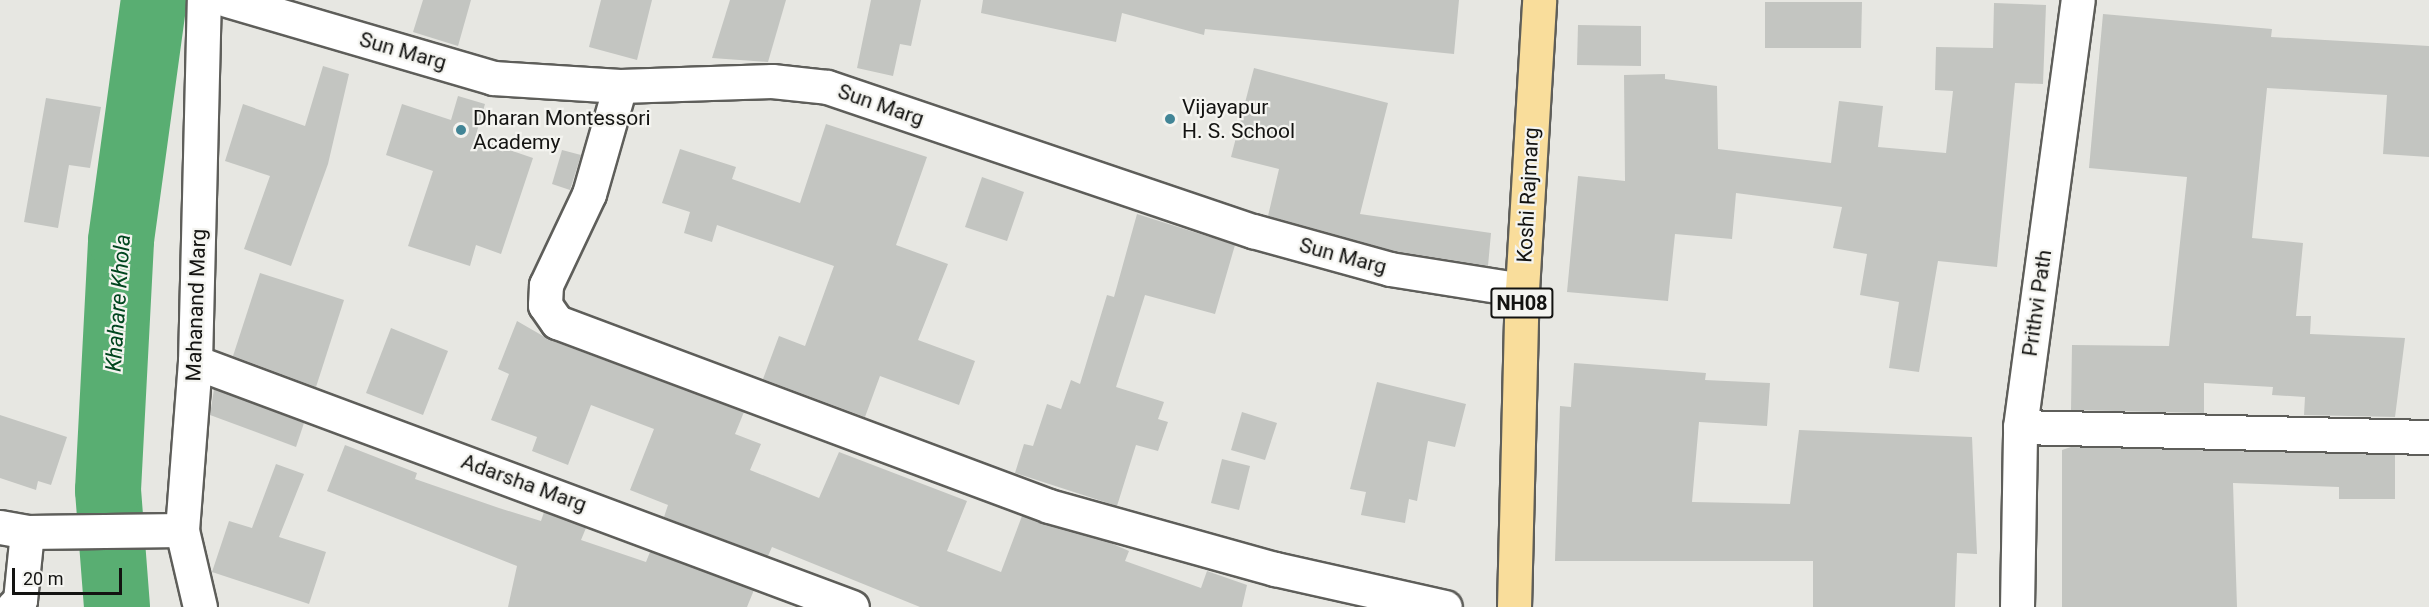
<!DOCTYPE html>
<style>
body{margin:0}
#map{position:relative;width:2429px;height:607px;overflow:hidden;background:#e7e7e2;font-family:Roboto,sans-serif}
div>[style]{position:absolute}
.river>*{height:66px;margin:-33px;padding:0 33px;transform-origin:33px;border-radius:33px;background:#59ae72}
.building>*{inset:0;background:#c3c5c1}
.roads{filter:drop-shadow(2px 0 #5e5e5a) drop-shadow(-2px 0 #5e5e5a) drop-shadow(0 2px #5e5e5a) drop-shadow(0 -2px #5e5e5a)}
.minor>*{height:33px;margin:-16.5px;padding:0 16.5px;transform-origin:16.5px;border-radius:16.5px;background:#fff}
.major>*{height:33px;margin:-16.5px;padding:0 16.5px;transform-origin:16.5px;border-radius:16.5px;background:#f9dd9b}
.dots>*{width:16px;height:16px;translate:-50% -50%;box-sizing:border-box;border:3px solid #f4f4f0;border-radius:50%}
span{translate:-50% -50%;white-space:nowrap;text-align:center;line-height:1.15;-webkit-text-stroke:4.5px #f4f4f0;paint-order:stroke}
.shield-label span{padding:2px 4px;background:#f4f4f0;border:2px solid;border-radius:4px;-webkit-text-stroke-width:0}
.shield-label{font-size:20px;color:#131311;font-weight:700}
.street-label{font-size:21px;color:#131311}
.poi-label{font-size:21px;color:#131311}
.left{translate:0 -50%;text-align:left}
.water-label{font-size:22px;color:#00451e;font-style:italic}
.scale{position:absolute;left:12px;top:568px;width:110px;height:27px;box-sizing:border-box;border:3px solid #131311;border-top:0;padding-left:8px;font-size:18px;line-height:21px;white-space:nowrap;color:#131311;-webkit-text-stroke:4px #f4f4f0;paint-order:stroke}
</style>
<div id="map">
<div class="river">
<div style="left:117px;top:607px;width:117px;rotate:-94.4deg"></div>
<div style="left:108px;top:490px;width:250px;rotate:-87deg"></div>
<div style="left:121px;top:240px;width:242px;rotate:-82.2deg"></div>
</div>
<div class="building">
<div style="clip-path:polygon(423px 0,471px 0,458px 46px,413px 32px)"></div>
<div style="clip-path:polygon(601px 0,652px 0,637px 60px,589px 47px)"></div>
<div style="clip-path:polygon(730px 0,786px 0,768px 62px,712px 58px)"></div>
<div style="clip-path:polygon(871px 0,921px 0,911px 46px,900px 44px,893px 76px,857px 68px)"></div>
<div style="clip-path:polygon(983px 0,1459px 0,1454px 54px,1205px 29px,1204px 35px,1122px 13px,1116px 42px,981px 13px)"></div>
<div style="clip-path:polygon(1765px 2px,1862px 2px,1861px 48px,1765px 48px)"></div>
<div style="clip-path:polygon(1994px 3px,2046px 5px,2043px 84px,2015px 83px,1997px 267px,1938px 261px,1919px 372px,1889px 368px,1899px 302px,1860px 295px,1867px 254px,1833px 248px,1842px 207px,1736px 193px,1732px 239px,1675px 234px,1668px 301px,1567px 292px,1578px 176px,1625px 181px,1624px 75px,1665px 74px,1665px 79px,1717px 86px,1718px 149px,1831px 163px,1839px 101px,1883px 106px,1878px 147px,1946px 153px,1953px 91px,1935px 90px,1936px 47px,1993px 48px)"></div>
<div style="clip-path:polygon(2103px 14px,2272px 29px,2271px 37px,2429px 46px,2429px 157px,2383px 154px,2387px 95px,2267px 88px,2252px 238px,2303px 243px,2296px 316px,2311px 316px,2310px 334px,2405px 338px,2395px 417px,2304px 415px,2305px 397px,2272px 395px,2273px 387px,2204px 383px,2204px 413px,2071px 410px,2072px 345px,2169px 346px,2187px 177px,2089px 168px)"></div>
<div style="clip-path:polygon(1578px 25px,1641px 26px,1641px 66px,1577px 65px)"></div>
<div style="clip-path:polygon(323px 66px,349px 74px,328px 164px,291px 266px,244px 249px,270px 176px,225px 161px,243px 104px,305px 126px)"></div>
<div style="clip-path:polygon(1254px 68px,1388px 103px,1360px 214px,1491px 233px,1488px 266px,1394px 251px,1268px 216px,1279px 169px,1231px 157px)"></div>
<div style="clip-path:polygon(458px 96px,485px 104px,475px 138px,533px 158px,501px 254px,476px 245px,470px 266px,408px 246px,433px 171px,386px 155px,402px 104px,451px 120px)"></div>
<div style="clip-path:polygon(46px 98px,101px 107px,90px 168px,69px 165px,58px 228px,24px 222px)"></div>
<div style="clip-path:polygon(826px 124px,927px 157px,896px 245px,948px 264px,918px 340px,975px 361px,959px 405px,880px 376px,865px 417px,763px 379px,779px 336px,805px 346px,834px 266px,717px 225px,712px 242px,684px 233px,690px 212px,662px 203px,680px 149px,736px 167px,732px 179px,800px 203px)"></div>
<div style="clip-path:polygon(562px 150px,581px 155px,570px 190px,552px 184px)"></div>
<div style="clip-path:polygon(982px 177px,1024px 192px,1007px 241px,965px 227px)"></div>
<div style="clip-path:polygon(1137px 214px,1235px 245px,1215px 314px,1145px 295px,1116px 387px,1164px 402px,1158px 419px,1168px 422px,1158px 451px,1136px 445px,1117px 506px,1015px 473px,1024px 444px,1033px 446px,1047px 404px,1061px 409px,1071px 380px,1080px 384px,1107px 295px,1114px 297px)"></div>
<div style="clip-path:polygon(260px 273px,344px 300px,316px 387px,233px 356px)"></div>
<div style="clip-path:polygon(517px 321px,550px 340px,744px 412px,735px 434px,761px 444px,750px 470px,819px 498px,839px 452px,967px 501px,947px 551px,1001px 572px,1022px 516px,1106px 541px,1129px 551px,1125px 561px,1201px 588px,1207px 571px,1247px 585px,1242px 607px,920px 607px,772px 547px,768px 556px,664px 517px,668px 505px,630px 490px,654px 429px,591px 405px,568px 465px,532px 451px,537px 437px,491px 420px,509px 374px,498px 369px)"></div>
<div style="clip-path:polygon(391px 328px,448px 351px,423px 415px,366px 393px)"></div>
<div style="clip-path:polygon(1574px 363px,1706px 373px,1705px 380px,1770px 383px,1767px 426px,1699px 422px,1692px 502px,1790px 504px,1799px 430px,1972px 437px,1977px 554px,1957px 553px,1955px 607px,1813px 607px,1813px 561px,1555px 561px,1560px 406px,1571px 407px)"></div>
<div style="clip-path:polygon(1377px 382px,1466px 404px,1455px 447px,1428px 441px,1417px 501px,1409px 499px,1405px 523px,1361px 515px,1366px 492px,1350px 489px)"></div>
<div style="clip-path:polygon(214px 389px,304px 423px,296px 447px,210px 415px)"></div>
<div style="clip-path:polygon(1242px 412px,1277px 423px,1265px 460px,1231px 450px)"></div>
<div style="clip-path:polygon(0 415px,67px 437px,51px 485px,38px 481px,36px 490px,0 478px)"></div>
<div style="clip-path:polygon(345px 445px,417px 473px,415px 479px,499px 508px,541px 521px,544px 512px,586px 528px,581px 540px,646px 562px,650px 552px,754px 590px,747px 607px,508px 607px,517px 566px,327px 491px)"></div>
<div style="clip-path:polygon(2071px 447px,2395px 455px,2395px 499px,2339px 499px,2339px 487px,2233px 483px,2237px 607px,2062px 607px,2062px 450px)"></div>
<div style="clip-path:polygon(1222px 459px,1250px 466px,1239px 510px,1211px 503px)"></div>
<div style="clip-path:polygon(276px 464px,304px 474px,279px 537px,326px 552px,309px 604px,212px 572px,229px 521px,252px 528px)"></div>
</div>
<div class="roads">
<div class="minor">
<div style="left:227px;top:0;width:277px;rotate:16.3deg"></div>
<div style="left:493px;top:78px;width:127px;rotate:3.6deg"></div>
<div style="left:620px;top:86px;width:152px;rotate:-1.9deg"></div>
<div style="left:772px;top:81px;width:55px;rotate:6.2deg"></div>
<div style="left:827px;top:87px;width:450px;rotate:18.7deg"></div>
<div style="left:1253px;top:231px;width:142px;rotate:15.5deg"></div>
<div style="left:1390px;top:269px;width:134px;rotate:9deg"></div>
<div style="left:620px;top:86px;width:112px;rotate:106deg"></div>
<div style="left:589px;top:194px;width:101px;rotate:115.3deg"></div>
<div style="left:546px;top:285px;width:20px;rotate:93deg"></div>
<div style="left:545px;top:305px;width:21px;rotate:55deg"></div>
<div style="left:557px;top:322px;width:525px;rotate:20.5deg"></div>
<div style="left:1049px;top:506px;width:235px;rotate:15.6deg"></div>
<div style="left:1275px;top:569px;width:174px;rotate:12.6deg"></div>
<div style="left:195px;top:362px;width:701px;rotate:20.45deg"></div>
<div style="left:2020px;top:427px;width:409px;rotate:1.4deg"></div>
<div style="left:0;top:527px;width:27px;rotate:10deg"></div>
<div style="left:27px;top:532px;width:155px;rotate:-0.7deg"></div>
<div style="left:13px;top:607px;width:10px;rotate:-45deg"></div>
<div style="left:20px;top:600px;width:68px;rotate:-84.1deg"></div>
<div style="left:200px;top:607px;width:79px;rotate:-103.2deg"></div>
<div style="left:182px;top:530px;width:169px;rotate:-85.6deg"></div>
<div style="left:195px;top:362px;width:362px;rotate:-88.6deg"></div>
<div style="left:2017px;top:607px;width:180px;rotate:-89deg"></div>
<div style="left:2020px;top:427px;width:431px;rotate:-82.3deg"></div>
</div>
<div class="major">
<div style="left:1514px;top:607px;width:317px;rotate:-88.6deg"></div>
<div style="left:1522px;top:290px;width:290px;rotate:-86.6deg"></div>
</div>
</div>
<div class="dots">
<div style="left:1170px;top:119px;background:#428596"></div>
<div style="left:461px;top:130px;background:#428596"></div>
</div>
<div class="shield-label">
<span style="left:1522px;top:303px">NH08</span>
</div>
<div class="street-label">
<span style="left:403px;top:51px;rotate:16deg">Sun Marg</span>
<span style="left:881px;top:105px;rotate:19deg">Sun Marg</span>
<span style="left:1528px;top:195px;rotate:-87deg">Koshi Rajmarg</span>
<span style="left:1343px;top:256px;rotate:15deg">Sun Marg</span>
<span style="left:2037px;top:303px;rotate:-82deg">Prithvi Path</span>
<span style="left:196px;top:305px;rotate:-88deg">Mahanand Marg</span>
<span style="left:524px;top:483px;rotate:20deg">Adarsha Marg</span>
</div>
<div class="poi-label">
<span class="left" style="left:1182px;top:119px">Vijayapur<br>H. S. School</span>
<span class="left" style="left:473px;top:130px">Dharan Montessori<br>Academy</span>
</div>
<div class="water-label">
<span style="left:118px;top:303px;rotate:-86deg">Khahare Khola</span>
</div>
<div class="scale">20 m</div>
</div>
